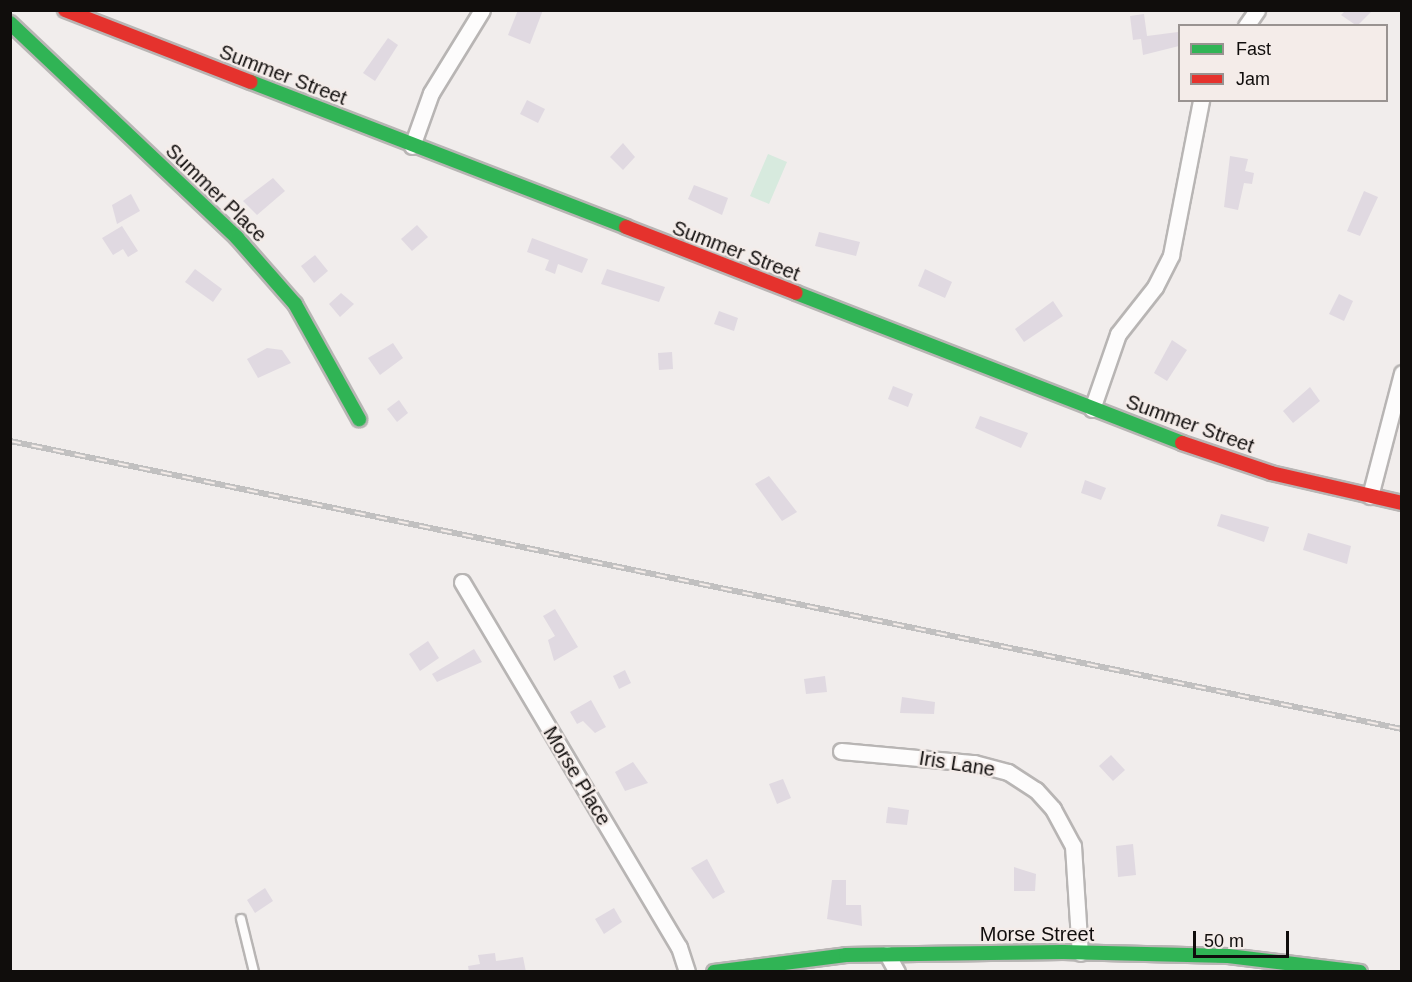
<!DOCTYPE html>
<style>
body{margin:0}
#map{position:relative;width:1412px;height:982px;overflow:hidden;background:#f1edec;font-family:Arial,sans-serif}
div>[style]{position:absolute}
.green>*{inset:0;background:#d7eade}
.building>*{inset:0;background:#e0d9e1}
.roads{filter:drop-shadow(2px 0 #b8b5b4) drop-shadow(-2px 0 #b8b5b4) drop-shadow(0 2px #b8b5b4) drop-shadow(0 -2px #b8b5b4)}
.lane>*{height:8px;margin:-4px;padding:0 4px;transform-origin:4px;border-radius:4px;background:#fdfcfc}
.street>*{height:15px;margin:-7.5px;padding:0 7.5px;transform-origin:7.5px;border-radius:7.5px;background:#fdfcfc}
.fast>*{height:14px;margin:-7px;padding:0 7px;transform-origin:7px;border-radius:7px;background:#30b455}
.jam>*{height:14px;margin:-7px;padding:0 7px;transform-origin:7px;border-radius:7px;background:#e5322d}
.rail>*{height:6px;margin-top:-3px;transform-origin:0;background:repeating-linear-gradient(90deg,#f4ece9 0 11px,#c1c0c0 0 22px);box-sizing:border-box;border-block:2px solid #c1c0c0}
span{translate:-50% -50%;white-space:nowrap;text-align:center;line-height:1.15;-webkit-text-stroke:4.5px #f4ece9;paint-order:stroke}
.street-label{font-size:20px;color:#100d0c}
.frame{position:absolute;inset:0;border:12px solid #100d0c;pointer-events:none}
.legend{position:absolute;left:1178px;top:24px;width:210px;height:78px;box-sizing:border-box;background:#f4ece9;border:2px solid #999391;margin:0;padding:8px 10px;list-style:none;font-size:18px;color:#100d0c}
.legend li{display:flex;align-items:center;gap:12px;height:30px}
.legend b{width:30px;border:2px solid #999391}
.scale{position:absolute;left:1193px;top:931px;width:96px;height:27px;box-sizing:border-box;border:3px solid #100d0c;border-top:0;padding-left:8px;font-size:18px;line-height:21px;white-space:nowrap;color:#100d0c;-webkit-text-stroke:4px #f4ece9;paint-order:stroke}
</style>
<div id="map">
<div class="green">
<div style="clip-path:polygon(768px 154px,787px 162px,769px 204px,750px 196px)"></div>
</div>
<div class="building">
<div style="clip-path:polygon(518px 10px,543px 10px,530px 44px,508px 35px)"></div>
<div style="clip-path:polygon(1346px 10px,1373px 10px,1357px 26px,1341px 15px)"></div>
<div style="clip-path:polygon(1144px 14px,1147px 36px,1178px 32px,1179px 46px,1143px 55px,1141px 39px,1133px 40px,1130px 16px)"></div>
<div style="clip-path:polygon(388px 38px,398px 45px,375px 81px,363px 73px)"></div>
<div style="clip-path:polygon(527px 100px,545px 109px,538px 123px,520px 114px)"></div>
<div style="clip-path:polygon(623px 143px,635px 157px,623px 170px,610px 157px)"></div>
<div style="clip-path:polygon(1230px 156px,1248px 159px,1245px 171px,1254px 173px,1252px 184px,1244px 183px,1238px 210px,1224px 207px)"></div>
<div style="clip-path:polygon(273px 178px,285px 191px,257px 215px,243px 201px)"></div>
<div style="clip-path:polygon(694px 185px,728px 198px,722px 215px,688px 199px)"></div>
<div style="clip-path:polygon(1364px 191px,1378px 197px,1360px 236px,1347px 231px)"></div>
<div style="clip-path:polygon(131px 194px,140px 211px,117px 224px,112px 205px)"></div>
<div style="clip-path:polygon(417px 225px,428px 237px,412px 251px,401px 239px)"></div>
<div style="clip-path:polygon(122px 226px,138px 251px,128px 257px,123px 249px,113px 255px,102px 238px)"></div>
<div style="clip-path:polygon(819px 232px,860px 242px,856px 256px,815px 246px)"></div>
<div style="clip-path:polygon(532px 238px,588px 259px,582px 273px,558px 264px,555px 274px,545px 270px,549px 260px,527px 252px)"></div>
<div style="clip-path:polygon(315px 255px,328px 271px,314px 283px,301px 266px)"></div>
<div style="clip-path:polygon(195px 269px,222px 289px,213px 302px,185px 282px)"></div>
<div style="clip-path:polygon(607px 269px,665px 287px,659px 302px,601px 284px)"></div>
<div style="clip-path:polygon(925px 269px,952px 282px,945px 298px,918px 286px)"></div>
<div style="clip-path:polygon(341px 293px,354px 304px,340px 317px,329px 304px)"></div>
<div style="clip-path:polygon(1339px 294px,1353px 301px,1344px 321px,1329px 314px)"></div>
<div style="clip-path:polygon(1053px 301px,1063px 316px,1024px 342px,1015px 329px)"></div>
<div style="clip-path:polygon(719px 311px,738px 318px,734px 331px,714px 324px)"></div>
<div style="clip-path:polygon(1172px 340px,1187px 350px,1167px 381px,1154px 373px)"></div>
<div style="clip-path:polygon(393px 343px,403px 358px,380px 375px,368px 358px)"></div>
<div style="clip-path:polygon(267px 348px,282px 350px,291px 363px,258px 378px,247px 359px)"></div>
<div style="clip-path:polygon(672px 352px,673px 369px,659px 370px,658px 353px)"></div>
<div style="clip-path:polygon(893px 386px,913px 394px,908px 407px,888px 399px)"></div>
<div style="clip-path:polygon(1310px 387px,1320px 401px,1293px 423px,1283px 411px)"></div>
<div style="clip-path:polygon(399px 400px,408px 413px,397px 422px,387px 409px)"></div>
<div style="clip-path:polygon(980px 416px,1028px 433px,1021px 448px,975px 428px)"></div>
<div style="clip-path:polygon(769px 476px,797px 512px,782px 521px,755px 484px)"></div>
<div style="clip-path:polygon(1085px 480px,1106px 488px,1101px 500px,1081px 493px)"></div>
<div style="clip-path:polygon(1221px 514px,1269px 527px,1264px 542px,1217px 526px)"></div>
<div style="clip-path:polygon(1308px 533px,1351px 546px,1347px 564px,1303px 550px)"></div>
<div style="clip-path:polygon(555px 609px,578px 647px,554px 661px,548px 640px,555px 636px,543px 616px)"></div>
<div style="clip-path:polygon(428px 641px,439px 658px,420px 671px,409px 654px)"></div>
<div style="clip-path:polygon(474px 649px,482px 662px,437px 682px,432px 674px)"></div>
<div style="clip-path:polygon(625px 670px,631px 683px,619px 689px,613px 676px)"></div>
<div style="clip-path:polygon(825px 676px,827px 692px,806px 694px,804px 679px)"></div>
<div style="clip-path:polygon(902px 697px,935px 702px,934px 714px,900px 713px)"></div>
<div style="clip-path:polygon(591px 700px,606px 727px,595px 733px,583px 721px,577px 724px,570px 712px)"></div>
<div style="clip-path:polygon(1111px 755px,1125px 770px,1113px 781px,1099px 766px)"></div>
<div style="clip-path:polygon(633px 762px,648px 783px,625px 791px,615px 772px)"></div>
<div style="clip-path:polygon(783px 779px,791px 798px,777px 804px,769px 784px)"></div>
<div style="clip-path:polygon(888px 807px,909px 810px,907px 825px,886px 823px)"></div>
<div style="clip-path:polygon(1133px 844px,1136px 875px,1118px 877px,1116px 846px)"></div>
<div style="clip-path:polygon(707px 859px,725px 892px,713px 899px,691px 868px)"></div>
<div style="clip-path:polygon(1014px 867px,1036px 874px,1035px 891px,1014px 891px)"></div>
<div style="clip-path:polygon(832px 880px,846px 880px,846px 905px,861px 905px,862px 926px,827px 919px)"></div>
<div style="clip-path:polygon(265px 888px,273px 901px,255px 913px,247px 900px)"></div>
<div style="clip-path:polygon(614px 908px,622px 922px,604px 934px,595px 919px)"></div>
<div style="clip-path:polygon(495px 953px,496px 961px,523px 957px,526px 972px,469px 972px,468px 966px,480px 964px,478px 955px)"></div>
</div>
<div class="roads">
<div class="lane">
<div style="left:241px;top:919px;width:55px;rotate:76.2deg"></div>
</div>
<div class="street">
<div style="left:1246px;top:26px;width:19px;rotate:-55deg"></div>
<div style="left:412px;top:146px;width:56px;rotate:-70.3deg"></div>
<div style="left:431px;top:93px;width:97px;rotate:-58.4deg"></div>
<div style="left:1092px;top:409px;width:79px;rotate:-70.9deg"></div>
<div style="left:1118px;top:334px;width:60px;rotate:-51.8deg"></div>
<div style="left:1155px;top:287px;width:36px;rotate:-63deg"></div>
<div style="left:1171px;top:255px;width:158px;rotate:-79deg"></div>
<div style="left:1370px;top:496px;width:127px;rotate:-75.4deg"></div>
<div style="left:462px;top:582px;width:425px;rotate:59.3deg"></div>
<div style="left:679px;top:947px;width:26px;rotate:72deg"></div>
<div style="left:841px;top:751px;width:134px;rotate:5.2deg"></div>
<div style="left:974px;top:763px;width:35px;rotate:15deg"></div>
<div style="left:1008px;top:772px;width:33px;rotate:33deg"></div>
<div style="left:1036px;top:790px;width:25px;rotate:48deg"></div>
<div style="left:1053px;top:809px;width:42px;rotate:61.6deg"></div>
<div style="left:1073px;top:846px;width:107px;rotate:86.3deg"></div>
<div style="left:887px;top:954px;width:21px;rotate:61deg"></div>
</div>
<div class="fast">
<div style="left:10px;top:23px;width:313px;rotate:43.4deg"></div>
<div style="left:237px;top:238px;width:88px;rotate:48.7deg"></div>
<div style="left:295px;top:304px;width:132px;rotate:60.9deg"></div>
<div style="left:251px;top:82px;width:402px;rotate:21.1deg"></div>
<div style="left:796px;top:293px;width:414px;rotate:21.2deg"></div>
<div style="left:714px;top:972px;width:133px;rotate:-7.3deg"></div>
<div style="left:846px;top:955px;width:217px;rotate:-0.8deg"></div>
<div style="left:1063px;top:952px;width:165px;rotate:1.4deg"></div>
<div style="left:1228px;top:956px;width:133px;rotate:6.9deg"></div>
</div>
<div class="jam">
<div style="left:65px;top:10px;width:199px;rotate:21.2deg"></div>
<div style="left:626px;top:227px;width:182px;rotate:21.2deg"></div>
<div style="left:1182px;top:443px;width:94px;rotate:18.6deg"></div>
<div style="left:1271px;top:473px;width:134px;rotate:12.9deg"></div>
</div>
</div>
<div class="rail">
<div style="left:10px;top:441px;width:1421px;rotate:11.69deg"></div>
</div>
<div class="street-label">
<span style="left:283px;top:75px;rotate:21deg">Summer Street</span>
<span style="left:216px;top:193px;rotate:44deg">Summer Place</span>
<span style="left:736px;top:251px;rotate:21deg">Summer Street</span>
<span style="left:1190px;top:424px;rotate:20deg">Summer Street</span>
<span style="left:957px;top:764px;rotate:9deg">Iris Lane</span>
<span style="left:577px;top:776px;rotate:59deg">Morse Place</span>
<span style="left:1037px;top:934px">Morse Street</span>
</div>
<div class="frame"></div>
<ul class="legend">
<li><b style="height:8px;background:#30b455"></b>Fast</li>
<li><b style="height:8px;background:#e5322d"></b>Jam</li>
</ul>
<div class="scale">50 m</div>
</div>
